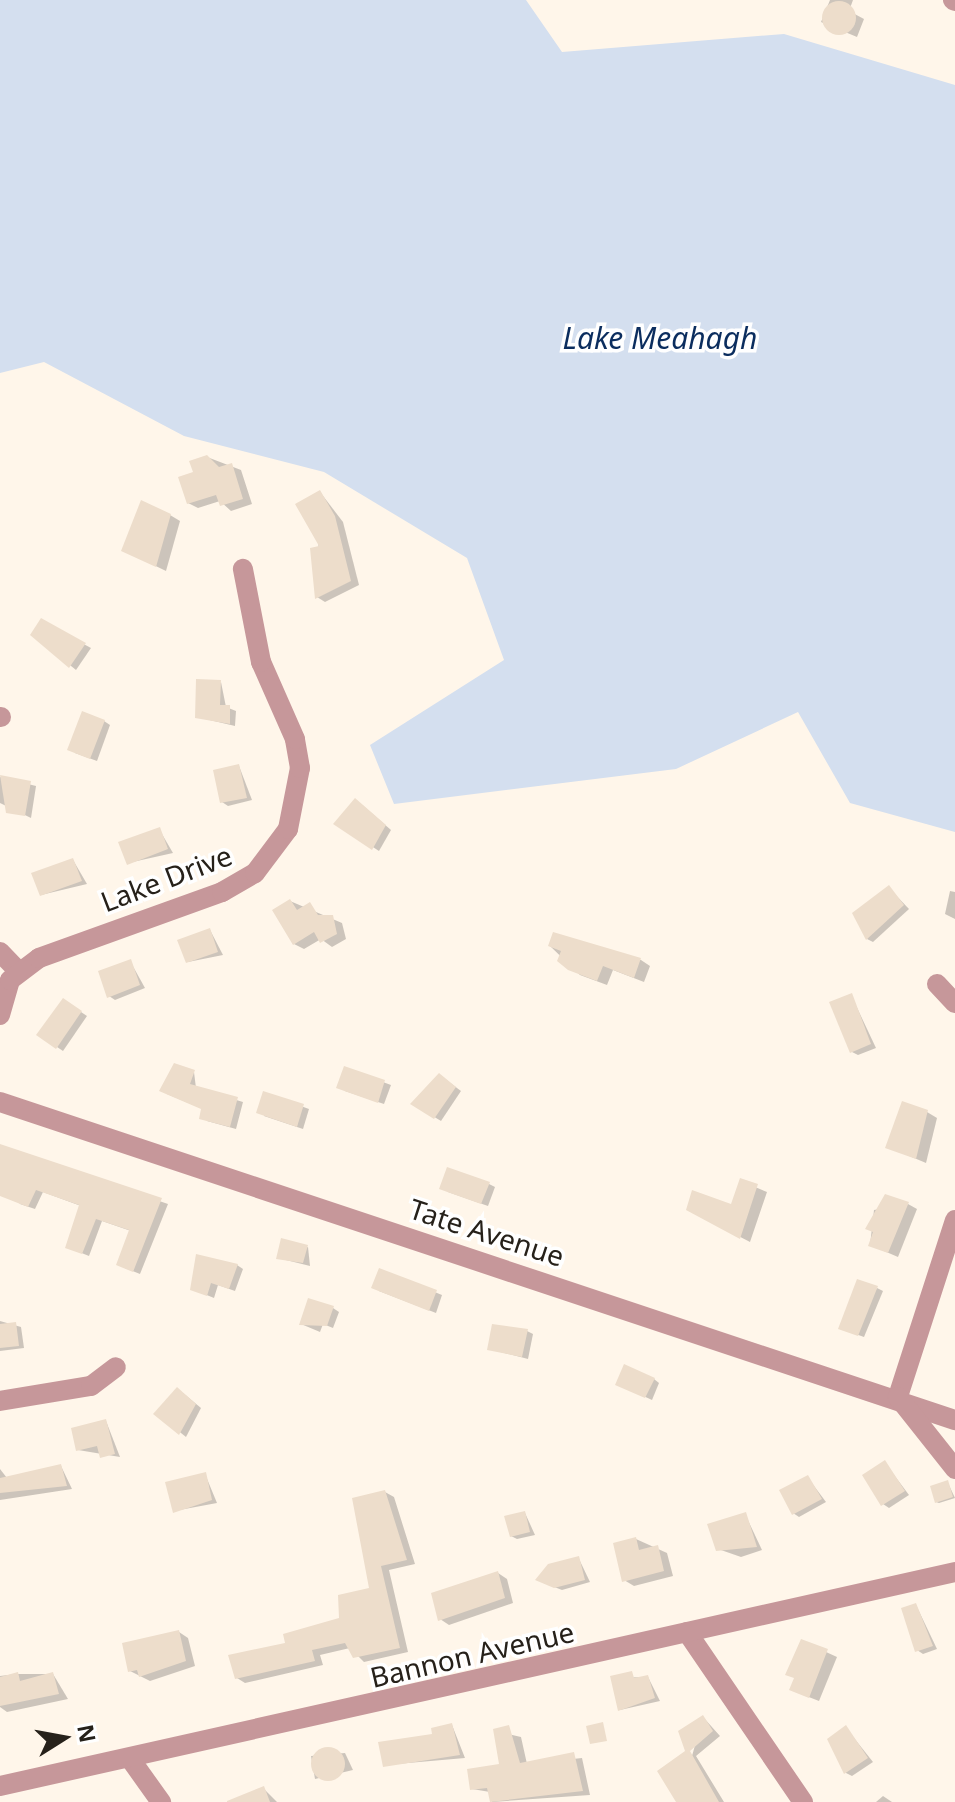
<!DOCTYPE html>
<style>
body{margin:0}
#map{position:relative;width:955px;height:1802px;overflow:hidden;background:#fff6ea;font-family:"Noto Sans",sans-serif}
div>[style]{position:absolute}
.water>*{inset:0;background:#d4dfef}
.shadow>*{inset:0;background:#0003}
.building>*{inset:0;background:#edddcb}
.round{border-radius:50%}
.minor>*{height:20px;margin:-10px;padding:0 10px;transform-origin:10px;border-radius:10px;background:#c6979a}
span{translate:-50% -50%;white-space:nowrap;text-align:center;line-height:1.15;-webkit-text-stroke:7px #fff;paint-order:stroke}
.street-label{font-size:28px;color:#26211a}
.water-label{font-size:30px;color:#0b2d5e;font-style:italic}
.north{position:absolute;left:24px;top:1698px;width:80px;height:80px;-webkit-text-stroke:6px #fff;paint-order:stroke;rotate:79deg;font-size:22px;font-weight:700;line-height:32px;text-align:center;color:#26211a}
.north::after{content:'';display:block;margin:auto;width:28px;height:36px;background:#26211a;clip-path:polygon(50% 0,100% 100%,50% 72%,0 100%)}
</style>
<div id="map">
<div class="water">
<div style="clip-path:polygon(0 0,526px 0,562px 52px,784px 34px,955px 85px,955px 832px,850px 803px,798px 712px,676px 769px,394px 804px,370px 745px,504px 660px,467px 558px,324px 472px,184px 436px,44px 362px,0 373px)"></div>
</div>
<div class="shadow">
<div style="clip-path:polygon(830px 0,853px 0,849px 11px,864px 19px,857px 37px,821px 22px)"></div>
<div style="clip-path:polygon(207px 457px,241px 470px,252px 504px,231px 511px,220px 501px,198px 508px,188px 503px)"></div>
<div style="clip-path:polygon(320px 492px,343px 522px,359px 585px,325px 602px,317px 597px)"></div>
<div style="clip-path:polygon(170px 515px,180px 521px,166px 571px,133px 555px)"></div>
<div style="clip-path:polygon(41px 621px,91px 648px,76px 670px,33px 635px)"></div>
<div style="clip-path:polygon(221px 682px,226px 707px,236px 711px,235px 726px,197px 717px)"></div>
<div style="clip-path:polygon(104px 721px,110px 725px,97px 761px,75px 753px)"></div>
<div style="clip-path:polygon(239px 766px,252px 800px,228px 806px,222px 802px)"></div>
<div style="clip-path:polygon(0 777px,36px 786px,31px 818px,0 803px)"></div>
<div style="clip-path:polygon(361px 804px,391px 830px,379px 851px,336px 823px)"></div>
<div style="clip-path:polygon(159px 829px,173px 853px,128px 863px)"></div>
<div style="clip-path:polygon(73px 860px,87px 884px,41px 895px)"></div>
<div style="clip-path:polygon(889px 888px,909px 909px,873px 942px,867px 939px)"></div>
<div style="clip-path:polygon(950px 891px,955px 892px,955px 919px,945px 914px)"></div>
<div style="clip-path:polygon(290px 901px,342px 923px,346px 939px,332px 947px,321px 939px,304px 949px,294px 944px)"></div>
<div style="clip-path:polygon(210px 930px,223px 955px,188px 962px)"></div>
<div style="clip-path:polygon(555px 935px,641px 960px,650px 966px,644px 982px,613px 970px,607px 985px,580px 975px,550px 946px)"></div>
<div style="clip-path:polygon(130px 961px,145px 988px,115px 1000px,109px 996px)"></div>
<div style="clip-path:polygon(851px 995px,876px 1048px,858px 1055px,852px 1052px)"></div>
<div style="clip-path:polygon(69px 1004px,87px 1016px,63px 1051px,57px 1047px)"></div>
<div style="clip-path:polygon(345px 1068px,391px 1085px,384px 1104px,345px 1091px)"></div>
<div style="clip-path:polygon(194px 1072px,196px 1088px,243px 1102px,236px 1129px,207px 1121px,203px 1109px,167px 1094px)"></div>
<div style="clip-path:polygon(445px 1079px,461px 1091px,441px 1121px,413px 1104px)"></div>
<div style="clip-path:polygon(265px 1093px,309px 1109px,303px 1129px,264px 1116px)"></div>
<div style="clip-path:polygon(927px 1112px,937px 1118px,926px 1163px,888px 1147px)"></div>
<div style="clip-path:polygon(0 1146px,168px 1204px,140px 1274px,125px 1268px,131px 1231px,102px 1221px,89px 1256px,74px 1250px,81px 1206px,43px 1192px,35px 1209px,20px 1204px,0 1174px)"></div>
<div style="clip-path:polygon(741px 1181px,767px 1192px,750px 1242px,698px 1215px,732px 1207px)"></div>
<div style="clip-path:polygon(489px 1184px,495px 1187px,488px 1206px,448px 1192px)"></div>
<div style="clip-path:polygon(908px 1204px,917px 1209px,898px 1257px,870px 1245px,874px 1210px)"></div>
<div style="clip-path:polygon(308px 1247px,310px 1266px,278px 1258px)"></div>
<div style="clip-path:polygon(237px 1265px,243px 1269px,235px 1291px,218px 1285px,214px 1298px,192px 1289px)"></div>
<div style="clip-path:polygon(380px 1270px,442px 1295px,436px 1313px,379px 1291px)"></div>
<div style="clip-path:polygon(877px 1288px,883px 1291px,864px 1337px,847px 1331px)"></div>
<div style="clip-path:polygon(333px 1308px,339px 1312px,333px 1328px,323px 1324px,320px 1332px,301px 1324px)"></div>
<div style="clip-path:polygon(0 1321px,21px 1327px,24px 1348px,0 1351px)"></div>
<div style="clip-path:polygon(527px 1331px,533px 1334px,528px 1359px,489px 1349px)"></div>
<div style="clip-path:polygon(654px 1379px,659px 1383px,652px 1400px,624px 1387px)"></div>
<div style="clip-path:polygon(183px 1393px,201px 1408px,186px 1437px,156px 1413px)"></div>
<div style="clip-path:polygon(106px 1421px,120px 1457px,78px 1450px)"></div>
<div style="clip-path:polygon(885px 1463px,909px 1495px,889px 1508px,883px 1504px)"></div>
<div style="clip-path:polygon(61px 1466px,72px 1489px,0 1500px,0 1469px,7px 1478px)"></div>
<div style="clip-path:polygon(205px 1474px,217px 1503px,174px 1511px)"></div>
<div style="clip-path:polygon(808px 1478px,826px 1502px,799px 1517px,793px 1513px)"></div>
<div style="clip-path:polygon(948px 1483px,955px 1498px,939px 1503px,936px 1502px)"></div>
<div style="clip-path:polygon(385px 1492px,394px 1497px,415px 1564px,389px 1570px,408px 1652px,364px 1662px,350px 1648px,320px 1655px,323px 1665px,245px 1683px,237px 1678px,341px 1619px,371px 1590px)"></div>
<div style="clip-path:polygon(525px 1513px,535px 1535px,517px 1539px,511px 1536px)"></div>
<div style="clip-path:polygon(745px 1514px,762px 1550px,741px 1557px,718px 1549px)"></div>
<div style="clip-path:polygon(636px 1539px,667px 1553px,673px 1576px,634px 1586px,624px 1580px)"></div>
<div style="clip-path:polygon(579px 1559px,590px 1582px,562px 1590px,544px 1583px)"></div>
<div style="clip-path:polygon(498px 1573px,507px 1579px,513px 1603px,449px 1625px,440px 1619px)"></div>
<div style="clip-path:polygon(916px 1605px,937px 1649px,923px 1654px,917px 1650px)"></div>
<div style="clip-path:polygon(179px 1632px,188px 1638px,195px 1666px,150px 1681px,130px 1671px)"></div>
<div style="clip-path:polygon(802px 1641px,837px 1657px,819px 1701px,801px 1694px)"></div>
<div style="clip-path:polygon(17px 1674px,53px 1674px,68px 1699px,7px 1712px,0 1707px,0 1676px)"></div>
<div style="clip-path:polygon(648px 1677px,660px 1701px,620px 1710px,612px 1678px)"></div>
<div style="clip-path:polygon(703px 1717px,720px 1736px,696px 1756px,724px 1802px,679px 1802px)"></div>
<div style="clip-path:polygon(452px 1725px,465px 1758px,385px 1765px,435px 1736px)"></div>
<div style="clip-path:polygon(846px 1728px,873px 1762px,852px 1776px,846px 1773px)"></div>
<div style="clip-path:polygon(495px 1731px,521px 1737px,527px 1764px,582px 1758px,590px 1795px,492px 1802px,490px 1792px,472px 1789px,501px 1766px)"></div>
<div style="clip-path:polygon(345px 1753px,353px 1770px,315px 1779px,311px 1756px)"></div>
<div style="clip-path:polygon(264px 1789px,277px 1802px,228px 1802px)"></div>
<div style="clip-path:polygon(883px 1796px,892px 1802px,876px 1802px)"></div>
</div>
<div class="building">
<div class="round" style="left:822px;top:1px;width:34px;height:34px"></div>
<div style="clip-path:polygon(207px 455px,219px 467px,232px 463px,243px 499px,220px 506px,216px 495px,187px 504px,178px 477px,193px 472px,189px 461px)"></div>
<div style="clip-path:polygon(320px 490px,335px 516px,351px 581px,315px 599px,310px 548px,319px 546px,295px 504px)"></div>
<div style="clip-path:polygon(141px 500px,171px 514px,156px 567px,121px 551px)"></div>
<div style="clip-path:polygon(41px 618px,86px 643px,69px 668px,30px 635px)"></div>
<div style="clip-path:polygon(196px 679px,221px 680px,220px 705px,230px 705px,230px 724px,195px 718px)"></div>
<div style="clip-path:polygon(82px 711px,105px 720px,90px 759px,67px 750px)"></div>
<div style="clip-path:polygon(239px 764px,247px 798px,220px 803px,213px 770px)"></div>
<div style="clip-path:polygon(0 775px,31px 781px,25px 816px,6px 813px)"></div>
<div style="clip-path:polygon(355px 798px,386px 825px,372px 850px,333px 824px)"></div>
<div style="clip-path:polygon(160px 827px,168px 849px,127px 865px,118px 842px)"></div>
<div style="clip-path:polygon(73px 858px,82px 881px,40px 896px,31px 873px)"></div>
<div style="clip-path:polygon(889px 885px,904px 905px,866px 940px,852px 913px)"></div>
<div style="clip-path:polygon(290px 899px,297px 910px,310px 902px,318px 915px,333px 915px,337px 934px,320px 943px,314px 932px,293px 945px,272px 910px)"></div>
<div style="clip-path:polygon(210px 928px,218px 952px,186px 963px,177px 940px)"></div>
<div style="clip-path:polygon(553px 932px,641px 958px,634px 978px,603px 966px,597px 981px,568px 970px,557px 961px,561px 951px,548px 946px)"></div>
<div style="clip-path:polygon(131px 959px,140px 985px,107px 998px,98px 971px)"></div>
<div style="clip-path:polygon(852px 993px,871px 1044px,850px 1053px,829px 1002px)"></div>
<div style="clip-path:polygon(63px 998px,82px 1011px,56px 1049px,36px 1035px)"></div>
<div style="clip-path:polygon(174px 1063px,195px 1070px,190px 1084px,238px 1097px,230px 1127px,199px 1119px,201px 1109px,159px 1091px)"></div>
<div style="clip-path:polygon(344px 1066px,385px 1080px,378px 1103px,336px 1088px)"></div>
<div style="clip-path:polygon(439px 1073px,456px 1087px,434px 1119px,410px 1104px)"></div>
<div style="clip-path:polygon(263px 1091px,304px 1104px,297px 1127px,256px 1113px)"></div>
<div style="clip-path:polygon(902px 1101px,928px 1110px,916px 1159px,885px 1148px)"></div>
<div style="clip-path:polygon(0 1144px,162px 1198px,133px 1272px,116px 1265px,129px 1230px,96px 1219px,82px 1254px,65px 1248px,79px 1205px,36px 1190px,28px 1207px,0 1196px)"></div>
<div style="clip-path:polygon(447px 1167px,490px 1182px,481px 1204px,439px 1189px)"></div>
<div style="clip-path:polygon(740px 1178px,758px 1184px,740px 1239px,686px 1210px,692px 1190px,731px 1204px)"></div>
<div style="clip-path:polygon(885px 1194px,909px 1202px,888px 1253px,868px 1246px,873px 1232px,865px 1229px)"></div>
<div style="clip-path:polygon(281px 1238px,308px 1245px,303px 1263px,276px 1259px)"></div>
<div style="clip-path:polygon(196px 1254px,238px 1264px,229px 1289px,211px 1283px,207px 1296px,190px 1290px)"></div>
<div style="clip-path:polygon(379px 1268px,437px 1290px,429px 1311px,371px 1288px)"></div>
<div style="clip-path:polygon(857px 1279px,878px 1286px,858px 1336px,838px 1329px)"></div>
<div style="clip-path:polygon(308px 1298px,334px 1306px,327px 1326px,299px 1325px)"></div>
<div style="clip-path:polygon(16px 1322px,19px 1346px,0 1348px,0 1324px)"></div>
<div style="clip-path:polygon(492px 1324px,528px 1329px,522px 1357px,487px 1350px)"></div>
<div style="clip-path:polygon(624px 1364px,655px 1378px,645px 1398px,615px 1385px)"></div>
<div style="clip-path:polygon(177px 1387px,196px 1404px,179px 1435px,153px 1414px)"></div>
<div style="clip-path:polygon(106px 1419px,115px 1454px,100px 1458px,97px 1446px,76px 1451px,71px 1428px)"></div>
<div style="clip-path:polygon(885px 1460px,905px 1491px,881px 1506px,862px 1475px)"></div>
<div style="clip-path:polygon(61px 1464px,67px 1486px,0 1493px,0 1478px)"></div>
<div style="clip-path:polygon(206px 1472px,212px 1500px,173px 1513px,165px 1482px)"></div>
<div style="clip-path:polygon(808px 1475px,822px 1499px,792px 1515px,779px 1490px)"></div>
<div style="clip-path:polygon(948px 1480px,953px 1497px,935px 1503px,930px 1486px)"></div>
<div style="clip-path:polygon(385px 1490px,407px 1560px,381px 1566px,400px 1648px,353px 1658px,345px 1643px,312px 1650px,315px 1661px,235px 1679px,228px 1655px,285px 1643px,283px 1634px,339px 1618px,338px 1595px,369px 1588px,352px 1498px)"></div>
<div style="clip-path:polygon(525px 1511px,530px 1532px,510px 1537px,504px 1516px)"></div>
<div style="clip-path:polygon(746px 1512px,757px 1547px,716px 1551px,707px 1524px)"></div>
<div style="clip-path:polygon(636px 1537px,639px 1550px,658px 1545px,664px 1571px,622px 1582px,613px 1543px)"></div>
<div style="clip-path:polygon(579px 1556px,585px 1580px,554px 1588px,535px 1580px,548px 1564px)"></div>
<div style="clip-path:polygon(498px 1571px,505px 1598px,438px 1621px,431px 1593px)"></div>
<div style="clip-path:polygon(916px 1603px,933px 1646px,915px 1652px,901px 1608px)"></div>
<div style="clip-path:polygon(179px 1630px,186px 1661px,139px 1677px,137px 1670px,128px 1672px,122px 1643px)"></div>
<div style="clip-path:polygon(801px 1639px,828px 1649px,809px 1698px,789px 1690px,794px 1678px,785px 1675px)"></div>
<div style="clip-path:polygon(632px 1671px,634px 1678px,648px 1675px,655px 1698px,618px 1711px,610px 1676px)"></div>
<div style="clip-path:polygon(18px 1672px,20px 1681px,53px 1672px,59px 1694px,0 1706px,0 1677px)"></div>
<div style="clip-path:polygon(703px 1715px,713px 1731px,690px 1751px,719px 1802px,676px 1802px,657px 1771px,685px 1751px,678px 1731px)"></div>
<div style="clip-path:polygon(603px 1722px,607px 1741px,590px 1744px,586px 1726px)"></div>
<div style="clip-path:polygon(452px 1723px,460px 1755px,383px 1767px,378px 1742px,432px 1734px,431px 1728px)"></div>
<div style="clip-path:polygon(509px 1725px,520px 1763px,574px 1752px,583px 1791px,490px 1802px,487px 1788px,470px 1790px,467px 1769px,499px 1764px,493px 1729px)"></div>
<div style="clip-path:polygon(846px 1725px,868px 1758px,844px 1774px,827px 1739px)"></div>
<div class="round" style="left:311px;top:1747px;width:34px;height:34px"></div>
<div style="clip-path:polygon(264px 1786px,270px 1802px,227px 1802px,227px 1801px)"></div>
</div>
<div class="minor">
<div style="left:953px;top:0;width:2px;rotate:27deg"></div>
<div style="left:0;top:717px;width:1px"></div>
<div style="left:0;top:952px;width:28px;rotate:46deg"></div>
<div style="left:937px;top:984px;width:26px;rotate:47deg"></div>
<div style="left:0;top:1015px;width:36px;rotate:-74deg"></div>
<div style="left:10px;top:980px;width:36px;rotate:-37deg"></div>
<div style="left:39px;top:958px;width:195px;rotate:-19.8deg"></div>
<div style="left:222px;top:892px;width:38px;rotate:-30deg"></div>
<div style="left:255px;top:873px;width:55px;rotate:-53.1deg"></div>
<div style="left:288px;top:829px;width:62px;rotate:-78.9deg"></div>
<div style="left:300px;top:768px;width:29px;rotate:-100deg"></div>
<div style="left:295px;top:739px;width:84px;rotate:-113.8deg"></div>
<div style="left:261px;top:662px;width:95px;rotate:-101deg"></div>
<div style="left:0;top:1102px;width:1007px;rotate:18.42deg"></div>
<div style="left:955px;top:1220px;width:186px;rotate:107.9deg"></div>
<div style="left:898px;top:1397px;width:92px;rotate:51.6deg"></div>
<div style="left:0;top:1401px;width:92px;rotate:-9.4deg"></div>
<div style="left:91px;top:1386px;width:31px;rotate:-37deg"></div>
<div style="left:687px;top:1632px;width:206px;rotate:55.7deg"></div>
<div style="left:131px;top:1760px;width:52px;rotate:54.5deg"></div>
<div style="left:0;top:1786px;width:979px;rotate:-12.63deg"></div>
</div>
<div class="street-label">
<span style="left:166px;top:878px;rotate:-21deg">Lake Drive</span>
<span style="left:487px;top:1232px;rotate:18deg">Tate Avenue</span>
<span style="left:472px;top:1654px;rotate:-13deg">Bannon Avenue</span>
</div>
<div class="water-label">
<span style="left:660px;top:338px">Lake Meahagh</span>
</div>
<div class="north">N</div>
</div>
